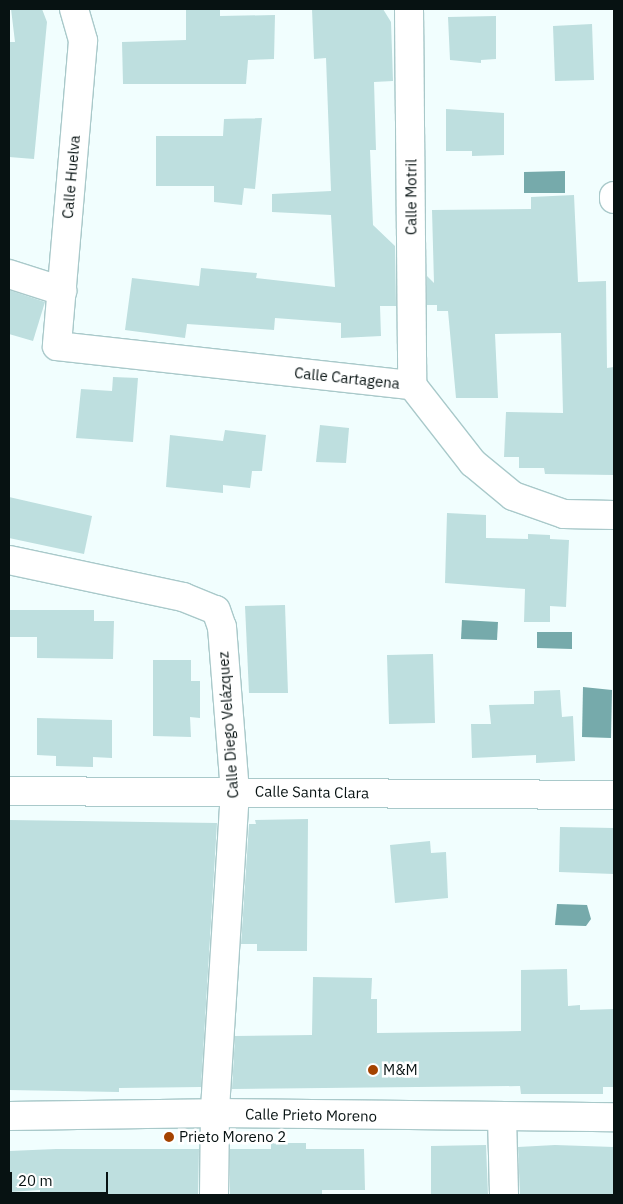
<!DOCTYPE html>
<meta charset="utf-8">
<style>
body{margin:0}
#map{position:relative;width:623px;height:1204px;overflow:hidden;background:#f1fefe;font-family:"IBM Plex Sans",sans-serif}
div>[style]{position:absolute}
.water>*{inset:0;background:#76aaab}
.building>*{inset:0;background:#bedfdf}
.roads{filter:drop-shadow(1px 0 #a9c9ca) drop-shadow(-1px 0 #a9c9ca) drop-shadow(0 1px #a9c9ca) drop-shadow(0 -1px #a9c9ca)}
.minor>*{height:28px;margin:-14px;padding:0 14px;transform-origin:14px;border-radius:14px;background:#fff}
.tertiary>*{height:28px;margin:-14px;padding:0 14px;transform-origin:14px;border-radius:14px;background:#fff}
.dots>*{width:14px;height:14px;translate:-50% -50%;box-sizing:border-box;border:2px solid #fff;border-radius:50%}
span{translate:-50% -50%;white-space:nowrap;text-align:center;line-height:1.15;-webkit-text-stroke:5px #fff;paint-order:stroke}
.street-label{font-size:15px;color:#071212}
.poi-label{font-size:15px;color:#071212}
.left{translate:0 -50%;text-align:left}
.frame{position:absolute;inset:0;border:10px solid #071212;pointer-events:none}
.scale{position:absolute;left:10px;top:1172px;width:98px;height:22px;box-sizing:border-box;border:2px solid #071212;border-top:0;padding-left:6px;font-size:15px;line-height:18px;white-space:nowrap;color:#071212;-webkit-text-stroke:4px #fff;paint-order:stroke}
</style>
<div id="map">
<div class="water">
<div style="clip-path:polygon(565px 171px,565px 193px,524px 193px,524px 172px)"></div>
<div style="clip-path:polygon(462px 620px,498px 622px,497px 640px,461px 639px)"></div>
<div style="clip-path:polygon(537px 632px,572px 632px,572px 649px,537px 648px)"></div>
<div style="clip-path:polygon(583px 687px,612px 690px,611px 738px,582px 737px)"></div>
<div style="clip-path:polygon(557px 904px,587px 905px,591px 919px,586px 926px,555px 925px)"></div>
</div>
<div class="building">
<div style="clip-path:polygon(11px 9px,42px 9px,47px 22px,34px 159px,9px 157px,9px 42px,15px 42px)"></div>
<div style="clip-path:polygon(186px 9px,220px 9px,220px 16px,275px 15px,274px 59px,248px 60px,246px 84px,123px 84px,122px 42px,186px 40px)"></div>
<div style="clip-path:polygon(312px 9px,383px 9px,391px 22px,393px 81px,374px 82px,376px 150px,370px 150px,373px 225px,395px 246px,396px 306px,380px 306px,381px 336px,341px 338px,341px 323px,275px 318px,274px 330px,187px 324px,185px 338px,125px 330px,132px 278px,199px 286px,201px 268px,257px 273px,256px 278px,335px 287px,331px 215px,272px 212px,272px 194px,331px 191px,326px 58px,314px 59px)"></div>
<div style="clip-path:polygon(496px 16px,496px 59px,481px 60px,481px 63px,450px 60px,448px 17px)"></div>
<div style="clip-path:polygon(592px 24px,594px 80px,555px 81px,553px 26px)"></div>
<div style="clip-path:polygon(446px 109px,504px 113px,504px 155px,472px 156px,472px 151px,446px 151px)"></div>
<div style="clip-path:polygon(262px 118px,255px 189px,244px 188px,242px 205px,214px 202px,214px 186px,156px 186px,156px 136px,223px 136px,224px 119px)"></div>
<div style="clip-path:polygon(574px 195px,578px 282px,606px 281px,607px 368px,614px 367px,614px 475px,545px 474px,544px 468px,519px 468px,519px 457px,504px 457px,506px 412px,563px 413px,561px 333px,495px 334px,498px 398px,456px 398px,448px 311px,437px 311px,437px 305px,427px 305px,427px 276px,434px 283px,432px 210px,531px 209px,531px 197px)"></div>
<div style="clip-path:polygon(9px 290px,45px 302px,33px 341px,9px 334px)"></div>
<div style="clip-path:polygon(113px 377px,138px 378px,133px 442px,76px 438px,81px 389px,112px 391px)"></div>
<div style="clip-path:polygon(320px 425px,349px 428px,346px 463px,316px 462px)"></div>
<div style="clip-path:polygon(225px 430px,266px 435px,262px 471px,252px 471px,250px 488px,223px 485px,223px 493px,166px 487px,170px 435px,223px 441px)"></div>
<div style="clip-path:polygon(9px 497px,92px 516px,84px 554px,9px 538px)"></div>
<div style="clip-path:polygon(447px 513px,486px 515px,486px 538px,528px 539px,528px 534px,550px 535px,550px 539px,569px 540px,566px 607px,550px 606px,550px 622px,524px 622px,525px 589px,445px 583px)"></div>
<div style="clip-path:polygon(285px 605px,288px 693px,249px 693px,245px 606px)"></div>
<div style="clip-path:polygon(9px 610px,94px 610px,94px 621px,114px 621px,113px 659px,37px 658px,37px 637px,9px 637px)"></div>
<div style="clip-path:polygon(433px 654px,435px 723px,389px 724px,387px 655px)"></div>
<div style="clip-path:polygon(153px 660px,191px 660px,191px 681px,200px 681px,200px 718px,190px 717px,191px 737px,153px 736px)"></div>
<div style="clip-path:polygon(560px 690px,562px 717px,573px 716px,575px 761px,536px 763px,536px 755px,472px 758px,471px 724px,491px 724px,489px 705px,534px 704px,534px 691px)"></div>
<div style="clip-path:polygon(37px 718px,112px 720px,112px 758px,93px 757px,93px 767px,56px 766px,56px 756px,37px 755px)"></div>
<div style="clip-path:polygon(308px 819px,307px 951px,257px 951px,257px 944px,241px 944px,249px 824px,256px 824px,255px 820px)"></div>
<div style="clip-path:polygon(9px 820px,217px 823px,201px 1087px,119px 1088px,119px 1092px,9px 1090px)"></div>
<div style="clip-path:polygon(560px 827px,614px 828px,614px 874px,559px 872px)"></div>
<div style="clip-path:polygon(430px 841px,431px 853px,446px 852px,448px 898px,395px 903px,390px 845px)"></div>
<div style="clip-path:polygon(567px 969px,568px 1006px,580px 1005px,580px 1010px,614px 1009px,614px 1087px,603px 1087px,603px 1094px,521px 1094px,520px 1086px,232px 1089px,235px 1036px,312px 1035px,313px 977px,372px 978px,371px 999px,377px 999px,377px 1033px,521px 1031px,521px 970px)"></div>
<div style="clip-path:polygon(271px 1143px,306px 1143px,306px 1149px,364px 1149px,365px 1190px,322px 1190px,322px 1195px,230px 1195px,230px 1149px,271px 1149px)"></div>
<div style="clip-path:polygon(486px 1145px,488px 1195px,431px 1195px,431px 1146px)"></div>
<div style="clip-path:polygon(555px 1145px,614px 1147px,614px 1195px,520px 1195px,518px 1147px)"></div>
<div style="clip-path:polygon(56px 1149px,199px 1149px,198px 1195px,40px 1195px,40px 1190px,9px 1192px,9px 1151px)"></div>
</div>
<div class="roads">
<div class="minor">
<div style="left:74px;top:9px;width:33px;rotate:74deg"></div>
<div style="left:83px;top:41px;width:306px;rotate:94.9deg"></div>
<div style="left:57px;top:346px;width:357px;rotate:6.3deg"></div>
<div style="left:412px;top:385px;width:99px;rotate:52deg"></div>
<div style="left:473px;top:463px;width:52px;rotate:39.5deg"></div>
<div style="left:513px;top:496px;width:54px;rotate:19.4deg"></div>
<div style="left:564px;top:514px;width:50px;rotate:1.1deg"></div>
<div style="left:409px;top:9px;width:376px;rotate:89.5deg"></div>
<div style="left:614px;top:196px;width:3px;rotate:90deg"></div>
<div style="left:9px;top:274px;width:56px;rotate:17.8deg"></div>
<div style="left:9px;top:560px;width:178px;rotate:12deg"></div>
<div style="left:183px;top:597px;width:35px;rotate:22deg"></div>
<div style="left:216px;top:610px;width:18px;rotate:71deg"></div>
<div style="left:222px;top:627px;width:165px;rotate:85.5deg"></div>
<div style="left:235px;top:791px;width:323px;rotate:93.6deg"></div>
<div style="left:215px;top:1113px;width:82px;rotate:90.7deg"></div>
<div style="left:9px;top:791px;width:605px;rotate:0.38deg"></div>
<div style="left:502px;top:1117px;width:78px;rotate:88.5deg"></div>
</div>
<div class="tertiary">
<div style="left:9px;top:1116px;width:206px;rotate:-0.8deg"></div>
<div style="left:215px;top:1113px;width:399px;rotate:0.6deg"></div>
</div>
</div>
<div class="dots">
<div style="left:373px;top:1070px;background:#a44300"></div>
<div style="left:169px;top:1137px;background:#a44300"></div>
</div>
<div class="street-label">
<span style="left:71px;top:177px;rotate:-85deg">Calle Huelva</span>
<span style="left:411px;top:197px;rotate:-90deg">Calle Motril</span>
<span style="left:347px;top:378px;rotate:6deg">Calle Cartagena</span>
<span style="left:228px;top:725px;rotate:-94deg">Calle Diego Velázquez</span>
<span style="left:312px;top:792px;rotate:1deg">Calle Santa Clara</span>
<span style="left:311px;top:1115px;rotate:1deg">Calle Prieto Moreno</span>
</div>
<div class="poi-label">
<span class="left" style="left:383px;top:1070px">M&amp;M</span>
<span class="left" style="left:179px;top:1137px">Prieto Moreno 2</span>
</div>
<div class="frame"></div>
<div class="scale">20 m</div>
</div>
